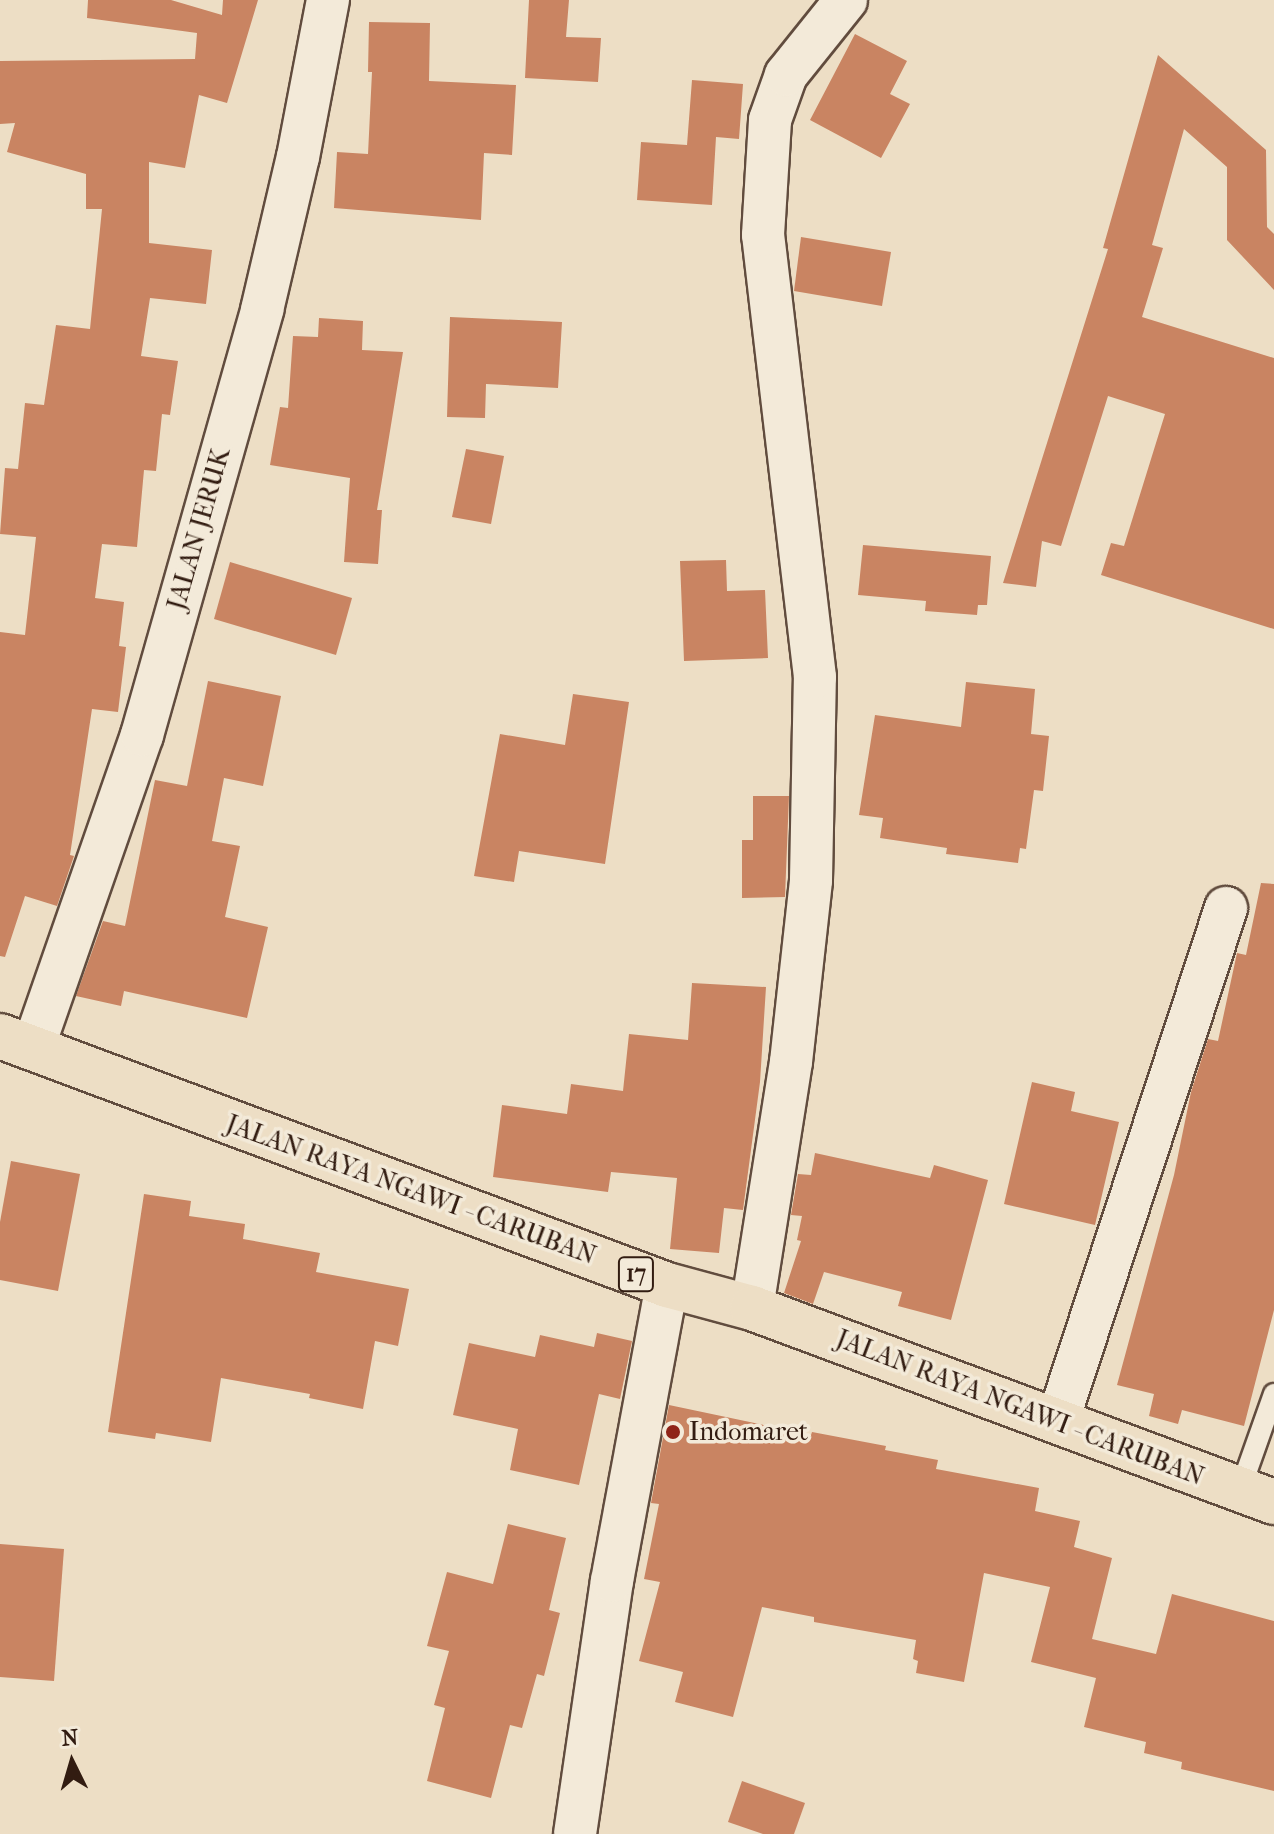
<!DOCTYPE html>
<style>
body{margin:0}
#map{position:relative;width:1274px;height:1834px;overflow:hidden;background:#eddec5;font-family:"IM FELL French Canon",serif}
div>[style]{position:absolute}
.building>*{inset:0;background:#c98462}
.roads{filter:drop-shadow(2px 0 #614c3e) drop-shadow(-2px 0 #614c3e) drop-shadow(0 2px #614c3e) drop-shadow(0 -2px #614c3e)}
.service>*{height:20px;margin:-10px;padding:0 10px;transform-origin:10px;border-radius:10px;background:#f3ead9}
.minor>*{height:42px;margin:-21px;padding:0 21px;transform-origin:21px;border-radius:21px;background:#f3ead9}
.trunk>*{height:44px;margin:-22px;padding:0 22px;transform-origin:22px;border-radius:22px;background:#eddec5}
.dots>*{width:22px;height:22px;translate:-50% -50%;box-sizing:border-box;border:4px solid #f3ead9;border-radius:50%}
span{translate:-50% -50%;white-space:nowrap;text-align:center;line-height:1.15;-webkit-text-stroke:7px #f3ead9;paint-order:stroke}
.shield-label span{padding:2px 6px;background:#f3ead9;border:2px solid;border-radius:6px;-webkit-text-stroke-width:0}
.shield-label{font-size:24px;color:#321c11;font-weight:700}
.street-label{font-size:26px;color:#321c11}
.poi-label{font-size:26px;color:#321c11}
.left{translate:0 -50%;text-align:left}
.north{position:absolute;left:32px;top:1722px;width:80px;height:80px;-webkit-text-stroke:6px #f3ead9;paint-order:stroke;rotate:355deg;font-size:22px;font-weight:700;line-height:32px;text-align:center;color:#321c11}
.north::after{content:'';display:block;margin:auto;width:28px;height:36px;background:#321c11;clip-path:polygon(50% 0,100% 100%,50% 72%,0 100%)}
</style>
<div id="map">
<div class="building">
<div style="clip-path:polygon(88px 0,171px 0,222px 15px,223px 0,258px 0,227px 103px,199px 95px,185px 168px,149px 162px,149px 243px,212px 250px,206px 304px,150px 298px,141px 356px,178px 361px,170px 415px,162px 414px,156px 471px,144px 470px,137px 547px,102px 544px,95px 598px,124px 602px,119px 646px,126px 647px,118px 712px,92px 709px,70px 855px,74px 856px,57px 906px,25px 896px,5px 957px,0 956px,0 632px,25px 635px,36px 537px,0 534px,5px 468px,18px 469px,25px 403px,44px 405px,56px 325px,90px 329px,102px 209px,86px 209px,86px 174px,7px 152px,15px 123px,0 124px,0 61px,195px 59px,197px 33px,87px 18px)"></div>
<div style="clip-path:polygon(529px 0,569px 0,566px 37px,601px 38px,598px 82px,525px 78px)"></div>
<div style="clip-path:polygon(369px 22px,430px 23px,429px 81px,516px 85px,512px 155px,484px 153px,481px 220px,334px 208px,337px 152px,368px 154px,372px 72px,368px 72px)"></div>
<div style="clip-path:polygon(855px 34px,907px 61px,890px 94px,910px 104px,881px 158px,810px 120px)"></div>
<div style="clip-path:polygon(1158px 55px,1266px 150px,1267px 227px,1274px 234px,1274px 290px,1227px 240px,1227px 167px,1184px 129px,1152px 245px,1163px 248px,1142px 317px,1274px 358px,1274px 629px,1101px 575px,1111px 543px,1124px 546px,1165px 414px,1108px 396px,1061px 546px,1042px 541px,1036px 587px,1003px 583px,1108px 249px,1103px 248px)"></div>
<div style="clip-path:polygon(692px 80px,743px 84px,739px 139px,716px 137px,712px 205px,637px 200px,641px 142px,687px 145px)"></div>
<div style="clip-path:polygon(801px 237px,891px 252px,882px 306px,794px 291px)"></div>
<div style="clip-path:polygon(450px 317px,562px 322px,558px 388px,486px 384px,485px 418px,447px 417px)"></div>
<div style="clip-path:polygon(319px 318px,363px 321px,362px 350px,403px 352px,377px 510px,382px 510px,378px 564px,344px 562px,350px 478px,270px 465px,280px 407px,288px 408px,293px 336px,318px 337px)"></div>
<div style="clip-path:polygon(466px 449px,504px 456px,491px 524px,452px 517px)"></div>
<div style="clip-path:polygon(863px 545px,991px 556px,987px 605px,978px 605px,977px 615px,925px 611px,926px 601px,858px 595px)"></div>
<div style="clip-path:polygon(726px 560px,727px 591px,765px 590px,768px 658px,684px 661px,680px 561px)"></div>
<div style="clip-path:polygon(230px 562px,352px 598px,336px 655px,214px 619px)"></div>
<div style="clip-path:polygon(208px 681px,281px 696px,263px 786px,224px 778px,212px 841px,240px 846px,225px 917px,268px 927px,247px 1018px,124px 991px,121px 1006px,76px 996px,103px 921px,125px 926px,155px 780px,187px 786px)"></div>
<div style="clip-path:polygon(966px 682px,1035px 689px,1031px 734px,1049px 736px,1043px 791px,1034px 790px,1026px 849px,1020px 848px,1018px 863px,946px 854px,947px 848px,880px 838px,883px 818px,859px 815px,875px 715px,961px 727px)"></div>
<div style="clip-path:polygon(573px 694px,629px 702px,605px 864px,519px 851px,514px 882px,474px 876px,500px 734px,565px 745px)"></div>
<div style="clip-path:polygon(753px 796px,789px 796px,785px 897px,742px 898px,742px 840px,753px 840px)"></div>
<div style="clip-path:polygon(1261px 883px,1274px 884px,1274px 1310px,1244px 1426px,1182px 1410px,1178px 1424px,1149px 1416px,1154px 1394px,1117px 1385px,1174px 1175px,1191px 1092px,1208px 1039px,1218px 1041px,1237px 953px,1246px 955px)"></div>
<div style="clip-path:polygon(692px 983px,766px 987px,760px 1082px,743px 1210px,724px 1208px,719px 1253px,670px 1249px,677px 1178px,611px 1172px,608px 1192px,493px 1177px,502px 1105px,567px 1114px,571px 1084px,623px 1091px,629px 1034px,688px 1040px)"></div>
<div style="clip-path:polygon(1032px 1082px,1075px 1092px,1071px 1111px,1119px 1122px,1095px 1225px,1004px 1204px)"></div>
<div style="clip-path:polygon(815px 1153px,930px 1178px,934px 1165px,988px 1180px,951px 1320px,898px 1306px,902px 1292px,824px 1272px,813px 1304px,784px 1293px,801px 1241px,797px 1240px,802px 1216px,791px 1215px,798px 1174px,811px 1175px)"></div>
<div style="clip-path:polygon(11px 1161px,80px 1174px,58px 1291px,0 1280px,0 1222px)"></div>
<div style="clip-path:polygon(144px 1194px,191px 1201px,189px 1216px,245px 1224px,243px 1239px,320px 1253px,316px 1272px,409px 1289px,398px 1346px,375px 1341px,363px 1409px,309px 1398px,310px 1394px,221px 1378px,211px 1442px,156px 1433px,155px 1439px,108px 1432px)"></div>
<div style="clip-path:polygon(597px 1333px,632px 1341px,620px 1399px,599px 1394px,579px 1485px,510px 1470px,518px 1429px,453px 1415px,469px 1343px,535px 1357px,540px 1335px,594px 1347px)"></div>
<div style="clip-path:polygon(669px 1405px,811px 1435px,812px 1432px,886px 1446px,885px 1450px,938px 1460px,936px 1469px,1039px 1488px,1035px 1511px,1080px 1521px,1074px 1547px,1112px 1558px,1092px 1639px,1156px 1654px,1172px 1594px,1274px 1621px,1274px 1791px,1181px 1769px,1182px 1762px,1144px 1753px,1146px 1742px,1084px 1727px,1096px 1678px,1031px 1662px,1050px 1587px,984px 1573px,964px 1682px,916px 1673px,918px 1661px,913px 1659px,916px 1640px,814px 1622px,814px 1617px,762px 1607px,733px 1717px,675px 1702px,683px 1672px,639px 1661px,660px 1582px,644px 1579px,659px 1504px,651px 1503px)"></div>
<div style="clip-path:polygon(508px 1524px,566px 1538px,549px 1610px,560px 1613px,544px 1676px,537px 1674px,522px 1728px,510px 1725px,491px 1798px,427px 1781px,445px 1708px,434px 1705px,449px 1651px,427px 1646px,447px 1572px,493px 1584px)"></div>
<div style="clip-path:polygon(0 1544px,64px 1549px,54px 1681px,0 1677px)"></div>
<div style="clip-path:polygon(742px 1781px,805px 1803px,794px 1834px,763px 1834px,728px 1822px)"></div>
</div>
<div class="roads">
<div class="service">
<div style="left:1240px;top:1490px;width:102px;rotate:-70.5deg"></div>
</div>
<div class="minor">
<div style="left:33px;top:1048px;width:331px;rotate:-70.8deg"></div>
<div style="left:142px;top:735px;width:442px;rotate:-74.2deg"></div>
<div style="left:262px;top:310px;width:157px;rotate:-76.8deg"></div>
<div style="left:298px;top:157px;width:160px;rotate:-79.2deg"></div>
<div style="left:752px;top:1308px;width:249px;rotate:-81deg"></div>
<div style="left:791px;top:1062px;width:183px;rotate:-83.7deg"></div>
<div style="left:811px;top:880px;width:203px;rotate:-88.9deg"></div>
<div style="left:815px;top:677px;width:445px;rotate:-96.7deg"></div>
<div style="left:763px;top:235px;width:115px;rotate:-86.5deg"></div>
<div style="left:770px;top:120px;width:48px;rotate:-70.4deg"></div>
<div style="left:786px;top:75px;width:96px;rotate:-51.3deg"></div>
<div style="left:1058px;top:1420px;width:539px;rotate:-71.83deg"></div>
<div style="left:575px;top:1834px;width:256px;rotate:-81.7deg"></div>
<div style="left:612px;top:1581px;width:301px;rotate:-79.5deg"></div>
</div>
<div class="trunk">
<div style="left:0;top:1036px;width:712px;rotate:20.47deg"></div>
<div style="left:667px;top:1285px;width:88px;rotate:15.1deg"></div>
<div style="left:752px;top:1308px;width:557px;rotate:20.39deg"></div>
</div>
</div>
<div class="dots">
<div style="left:673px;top:1432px;background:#8f2418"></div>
</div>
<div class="shield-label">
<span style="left:636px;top:1274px">17</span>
</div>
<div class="street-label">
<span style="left:199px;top:529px;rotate:-74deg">JALAN JERUK</span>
<span style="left:411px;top:1190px;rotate:20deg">JALAN RAYA NGAWI - CARUBAN</span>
<span style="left:1020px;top:1408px;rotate:21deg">JALAN RAYA NGAWI - CARUBAN</span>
</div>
<div class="poi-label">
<span class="left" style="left:689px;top:1432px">Indomaret</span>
</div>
<div class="north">N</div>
</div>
